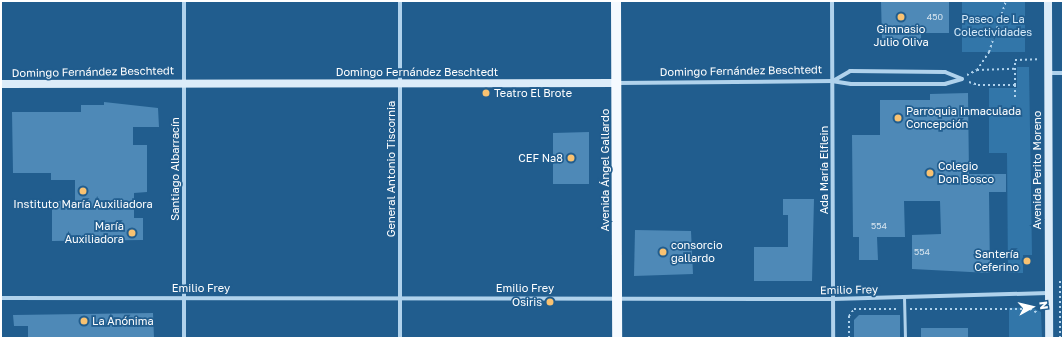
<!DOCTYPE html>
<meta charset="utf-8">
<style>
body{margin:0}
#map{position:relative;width:1064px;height:339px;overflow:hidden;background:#215d8e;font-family:"Golos Text",sans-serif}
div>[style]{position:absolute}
.green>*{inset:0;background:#3276a9}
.building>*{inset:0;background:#4e89b7}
.path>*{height:2px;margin-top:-1px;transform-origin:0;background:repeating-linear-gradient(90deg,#b0d2ec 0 2px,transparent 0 5px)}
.lane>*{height:3px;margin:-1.5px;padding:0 1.5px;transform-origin:1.5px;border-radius:1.5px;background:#b0d2ec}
.street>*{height:4px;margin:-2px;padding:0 2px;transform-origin:2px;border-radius:2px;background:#b0d2ec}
.secondary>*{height:8px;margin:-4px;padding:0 4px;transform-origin:4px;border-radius:4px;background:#dcecf9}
.primary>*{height:10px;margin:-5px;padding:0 5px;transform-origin:5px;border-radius:5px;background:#f5faff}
.dots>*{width:11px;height:11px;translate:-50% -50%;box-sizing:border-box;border:2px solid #215d8e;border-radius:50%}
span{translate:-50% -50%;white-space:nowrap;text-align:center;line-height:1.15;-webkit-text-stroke:3.5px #215d8e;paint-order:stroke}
.number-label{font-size:9px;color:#d3e2ed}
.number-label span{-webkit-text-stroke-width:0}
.park-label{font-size:11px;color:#d5eaf9}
.poi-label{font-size:11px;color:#fff}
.left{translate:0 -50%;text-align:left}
.right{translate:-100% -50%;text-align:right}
.street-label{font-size:11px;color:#fff}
.frame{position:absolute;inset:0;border:2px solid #fff;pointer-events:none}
.north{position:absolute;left:1012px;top:287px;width:40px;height:40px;-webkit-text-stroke:3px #215d8e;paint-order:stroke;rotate:82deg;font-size:11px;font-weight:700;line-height:16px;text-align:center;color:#fff}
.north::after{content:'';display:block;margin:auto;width:14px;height:18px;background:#fff;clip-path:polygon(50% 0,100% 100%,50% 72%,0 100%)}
</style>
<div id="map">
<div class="green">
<div style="clip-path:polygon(962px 1px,1025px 1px,1025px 52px,962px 52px)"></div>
<div style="clip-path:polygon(1017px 67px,1029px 67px,1032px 255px,1023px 255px,1023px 273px,1008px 273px,1007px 153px,989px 153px,989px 88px,1017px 88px)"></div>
<div style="clip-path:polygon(1031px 307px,1041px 312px,1042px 338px,1009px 338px,1009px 308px)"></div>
</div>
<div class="building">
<div style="clip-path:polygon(881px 1px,949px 1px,949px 33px,921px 33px,921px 39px,882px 40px)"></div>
<div style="clip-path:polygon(968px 93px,969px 174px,1006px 174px,1006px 192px,989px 192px,990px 273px,912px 269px,912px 235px,941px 234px,940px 201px,904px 201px,905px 237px,877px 237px,878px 260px,859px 260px,859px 237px,853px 237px,852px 135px,880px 135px,880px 100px,930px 100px,930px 94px)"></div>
<div style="clip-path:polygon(104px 102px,158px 108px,159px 127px,133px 127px,133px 145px,147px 145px,147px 192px,134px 193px,134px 218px,143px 218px,143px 240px,52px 241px,52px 201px,75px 201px,75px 180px,51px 180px,51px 173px,13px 173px,12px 112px,81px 112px,81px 105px,104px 105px)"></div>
<div style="clip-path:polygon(589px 132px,589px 184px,553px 184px,553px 133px)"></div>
<div style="clip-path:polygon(783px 199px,814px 199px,812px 281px,754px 281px,754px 247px,788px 247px,788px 215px,783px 215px)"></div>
<div style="clip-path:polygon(635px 230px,691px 231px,693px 274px,634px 276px)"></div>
<div style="clip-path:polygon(153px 313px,154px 338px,28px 338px,28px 326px,14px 326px,13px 315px)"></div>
<div style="clip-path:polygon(859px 315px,900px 315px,900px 338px,854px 338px,854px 320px)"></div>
<div style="clip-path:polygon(921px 328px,968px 328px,968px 338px,921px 338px)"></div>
</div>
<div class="path">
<div style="left:977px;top:70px;width:38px;rotate:-2deg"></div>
<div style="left:967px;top:75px;width:11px;rotate:-27deg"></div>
<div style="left:977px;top:70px;width:22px;rotate:-56deg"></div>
<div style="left:989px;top:52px;width:54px;rotate:-71.6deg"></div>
<div style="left:969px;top:82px;width:9px;rotate:18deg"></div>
<div style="left:978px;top:85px;width:37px"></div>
<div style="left:1015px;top:85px;width:14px;rotate:90deg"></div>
<div style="left:1015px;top:85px;width:25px;rotate:-90deg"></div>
<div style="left:1015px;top:60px;width:23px;rotate:-2deg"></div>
<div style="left:1060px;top:281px;width:57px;rotate:90deg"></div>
<div style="left:910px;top:309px;width:120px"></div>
<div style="left:1030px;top:309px;width:9px;rotate:27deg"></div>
<div style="left:849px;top:338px;width:22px;rotate:-90deg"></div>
<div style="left:849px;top:316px;width:9px;rotate:-54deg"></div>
<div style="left:854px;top:309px;width:44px"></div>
</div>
<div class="lane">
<div style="left:904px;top:297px;width:41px;rotate:88.6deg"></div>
</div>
<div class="street">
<div style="left:184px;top:1px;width:337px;rotate:90deg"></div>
<div style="left:832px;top:1px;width:337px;rotate:89.8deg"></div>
<div style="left:850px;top:71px;width:95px;rotate:0.6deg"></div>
<div style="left:945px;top:72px;width:18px;rotate:22deg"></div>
<div style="left:962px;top:79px;width:18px;rotate:164deg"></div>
<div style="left:945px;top:84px;width:94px;rotate:180deg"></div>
<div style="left:851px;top:84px;width:18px;rotate:-171deg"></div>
<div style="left:833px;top:81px;width:20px;rotate:-30deg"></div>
<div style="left:1048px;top:73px;width:15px"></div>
<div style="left:617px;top:83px;width:216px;rotate:-0.5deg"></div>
<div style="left:1px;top:298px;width:832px;rotate:0.07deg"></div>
<div style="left:833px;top:299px;width:215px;rotate:-1.6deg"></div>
<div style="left:400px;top:338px;width:337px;rotate:-90deg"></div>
</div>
<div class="secondary">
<div style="left:1048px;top:1px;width:337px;rotate:89.8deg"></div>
<div style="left:1px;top:84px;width:615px;rotate:-0.09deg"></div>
</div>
<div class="primary">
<div style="left:616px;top:1px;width:337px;rotate:89.8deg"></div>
</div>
<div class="dots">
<div style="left:901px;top:17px;background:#f9c271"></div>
<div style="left:486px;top:93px;background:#f9c271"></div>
<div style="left:898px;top:118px;background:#f9c271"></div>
<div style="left:571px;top:158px;background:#f9c271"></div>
<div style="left:930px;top:173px;background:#f9c271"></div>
<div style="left:83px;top:191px;background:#f9c271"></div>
<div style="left:132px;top:233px;background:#f9c271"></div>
<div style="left:663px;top:252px;background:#f9c271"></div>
<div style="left:1027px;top:261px;background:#f9c271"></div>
<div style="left:550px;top:302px;background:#f9c271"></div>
<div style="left:84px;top:321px;background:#f9c271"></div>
</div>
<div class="number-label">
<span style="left:935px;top:17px">450</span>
<span style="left:879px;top:226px">554</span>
<span style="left:922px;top:252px">554</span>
</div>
<div class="park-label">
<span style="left:993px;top:26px">Paseo de La<br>Colectividades</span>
</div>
<div class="poi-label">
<span style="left:901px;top:36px">Gimnasio<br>Julio Oliva</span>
<span class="left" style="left:494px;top:93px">Teatro El Brote</span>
<span class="left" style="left:906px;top:118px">Parroquia Inmaculada<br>Concepción</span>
<span class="right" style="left:563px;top:158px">CEF Nª8</span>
<span class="left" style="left:938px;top:173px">Colegio<br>Don Bosco</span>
<span style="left:83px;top:204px">Instituto María Auxiliadora</span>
<span class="right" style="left:124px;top:233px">María<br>Auxiliadora</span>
<span class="left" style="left:671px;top:252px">consorcio<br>gallardo</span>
<span class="right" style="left:1019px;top:261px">Santería<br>Ceferino</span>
<span class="right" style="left:542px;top:302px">Osiris</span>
<span class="left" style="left:92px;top:321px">La Anónima</span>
</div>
<div class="street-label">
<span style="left:741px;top:71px;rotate:-1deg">Domingo Fernández Beschtedt</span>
<span style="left:93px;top:72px;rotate:-1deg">Domingo Fernández Beschtedt</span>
<span style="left:417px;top:72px">Domingo Fernández Beschtedt</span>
<span style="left:175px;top:169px;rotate:-90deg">Santiago Albarracín</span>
<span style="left:391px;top:169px;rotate:-90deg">General Antonio Tiscornia</span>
<span style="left:605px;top:170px;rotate:-90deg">Avenida Ángel Gallardo</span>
<span style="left:824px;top:170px;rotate:-90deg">Ada María Elflein</span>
<span style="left:1037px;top:170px;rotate:-90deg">Avenida Perito Moreno</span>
<span style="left:201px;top:288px">Emilio Frey</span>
<span style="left:525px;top:288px">Emilio Frey</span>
<span style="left:849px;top:290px;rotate:-1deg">Emilio Frey</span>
</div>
<div class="frame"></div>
<div class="north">N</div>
</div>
